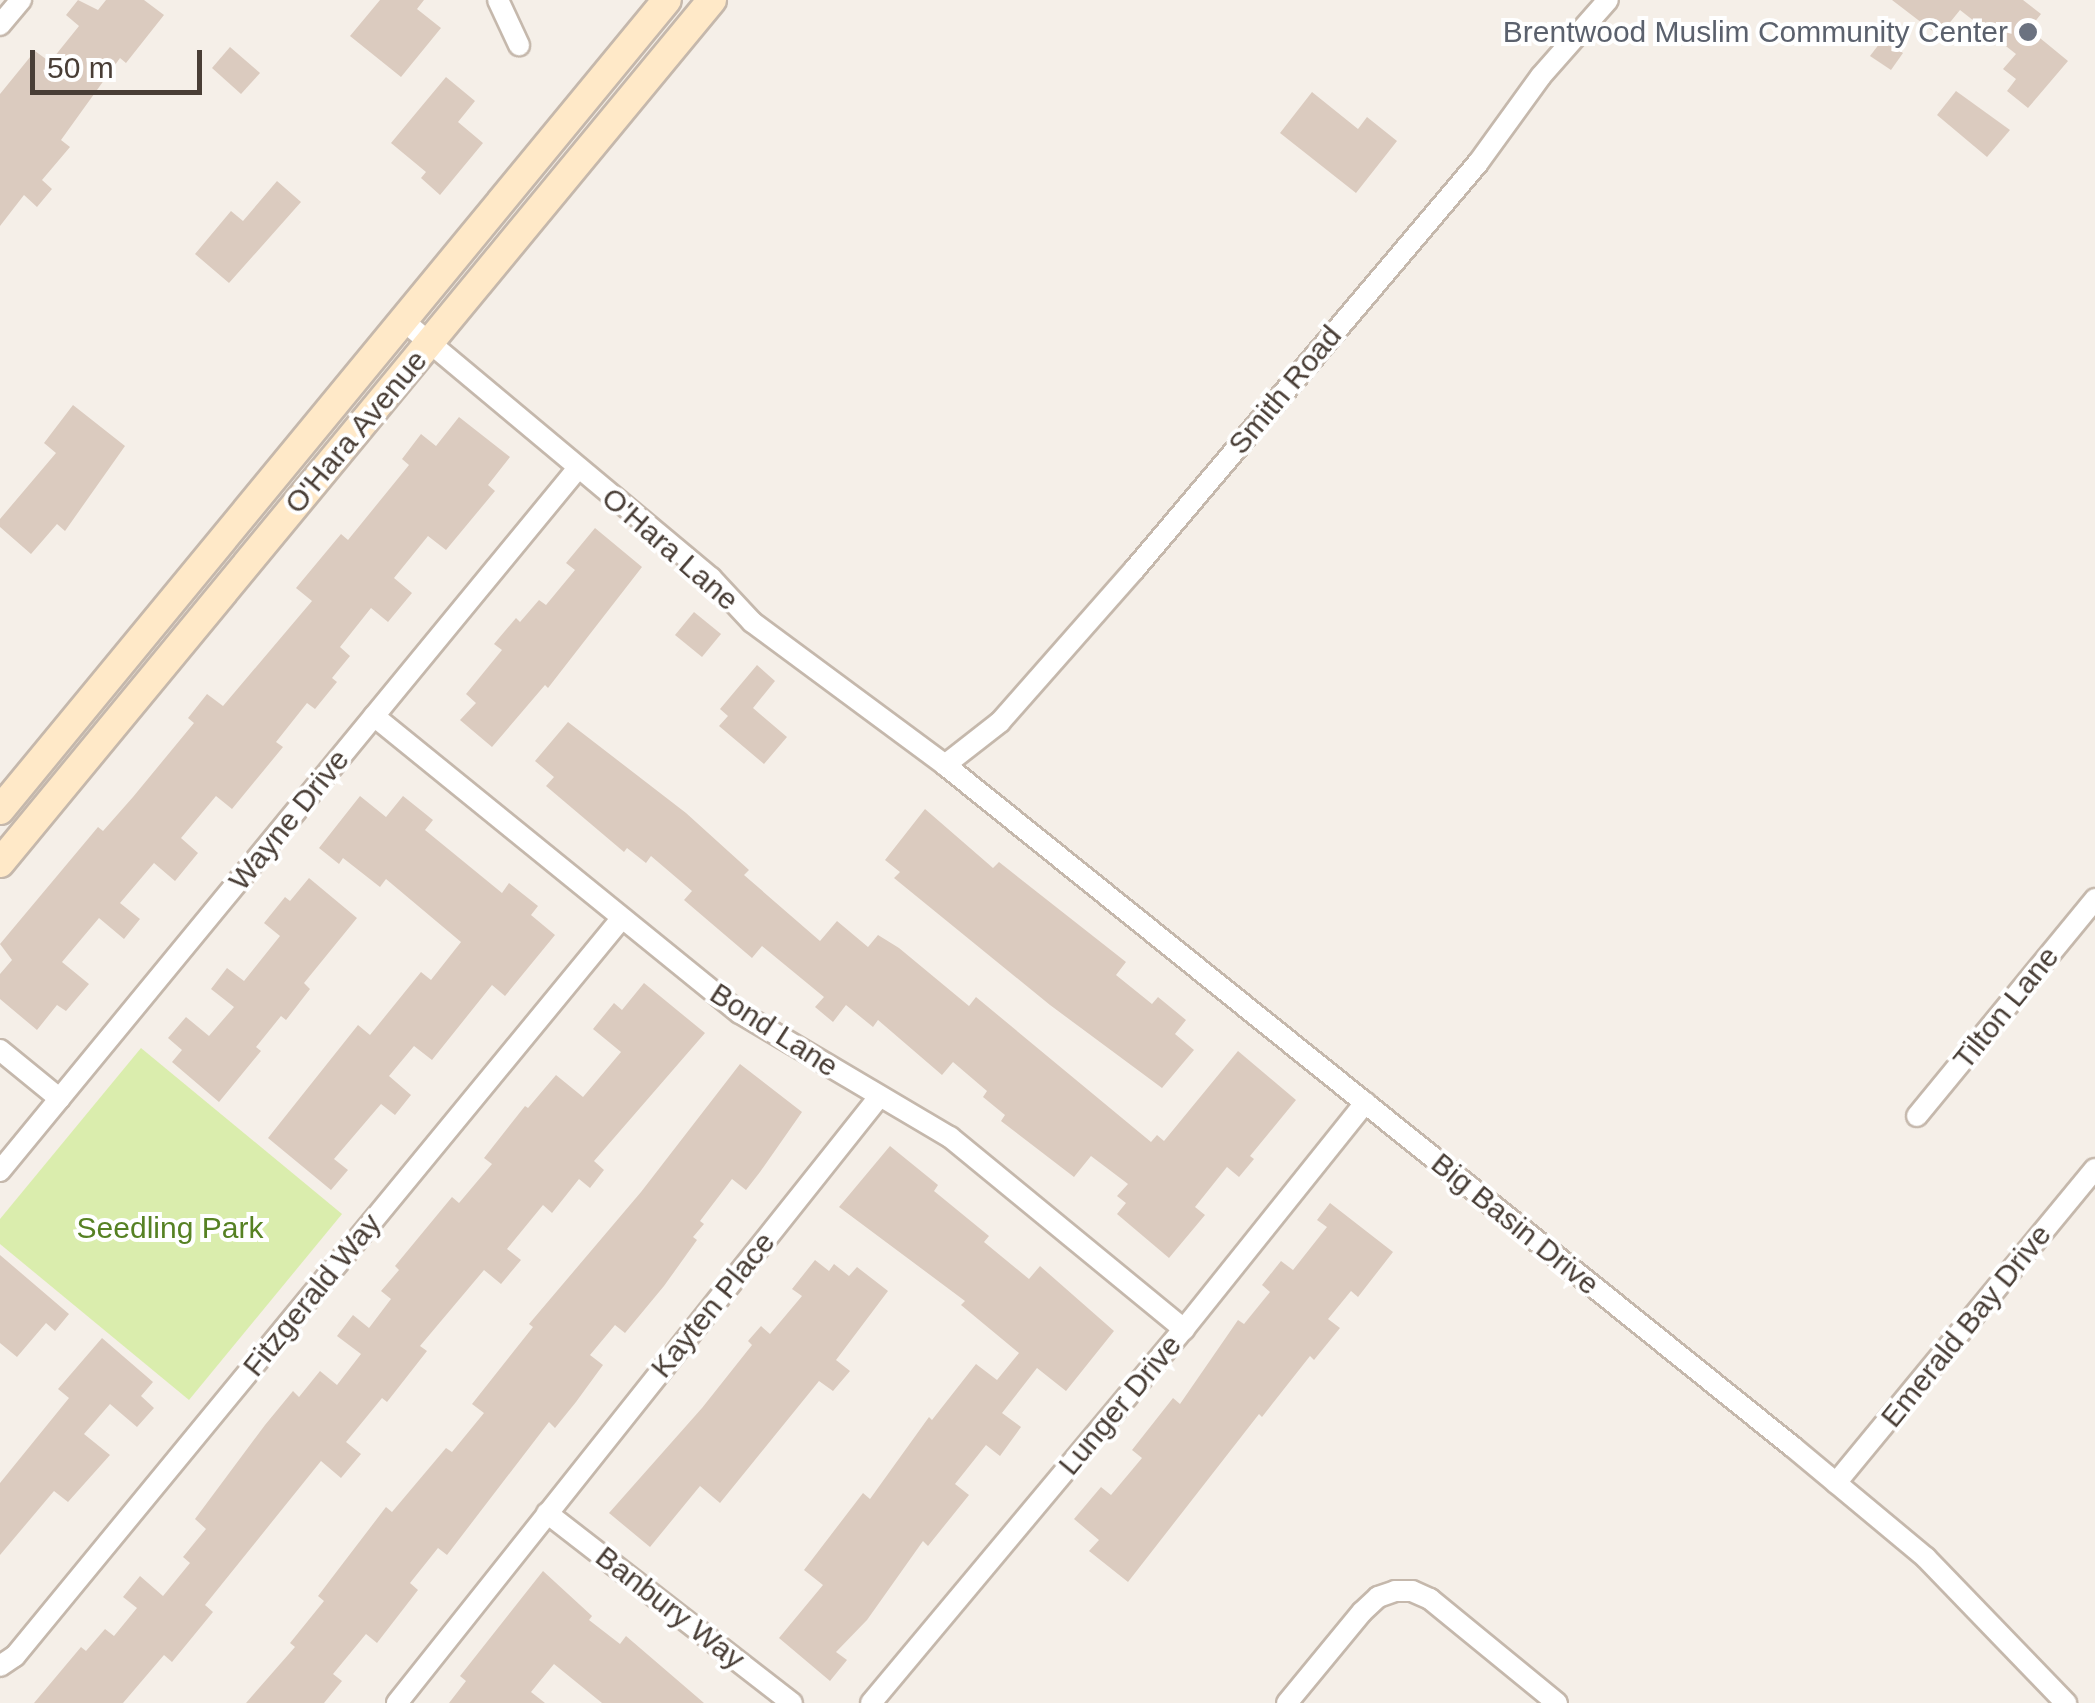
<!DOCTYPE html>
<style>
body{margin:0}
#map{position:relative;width:2095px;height:1703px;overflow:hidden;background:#f5efe8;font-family:Helvetica,sans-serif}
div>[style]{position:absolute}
.green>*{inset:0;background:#daedad}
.building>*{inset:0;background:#dbcbbf}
.roads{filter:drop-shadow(2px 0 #c5b8ac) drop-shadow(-2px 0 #c5b8ac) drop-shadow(0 2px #c5b8ac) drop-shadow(0 -2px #c5b8ac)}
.street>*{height:20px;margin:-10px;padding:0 10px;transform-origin:10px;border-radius:10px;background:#fff}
.secondary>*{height:28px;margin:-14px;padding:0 14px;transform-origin:14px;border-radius:14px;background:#ffe9c8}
.dots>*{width:28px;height:28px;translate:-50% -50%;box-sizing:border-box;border:5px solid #fff;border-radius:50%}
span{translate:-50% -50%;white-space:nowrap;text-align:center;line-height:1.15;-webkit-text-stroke:8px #fff;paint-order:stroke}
.worship-label{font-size:30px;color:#5b616d}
.right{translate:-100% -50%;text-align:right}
.street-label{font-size:30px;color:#493e36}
.park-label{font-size:30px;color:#568123}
.scale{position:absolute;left:30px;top:50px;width:172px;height:45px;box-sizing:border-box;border:5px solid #493e36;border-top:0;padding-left:12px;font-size:30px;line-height:35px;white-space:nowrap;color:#493e36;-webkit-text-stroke:8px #fff;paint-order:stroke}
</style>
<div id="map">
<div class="green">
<div style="clip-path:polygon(141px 1048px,342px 1214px,189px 1400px,0 1244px,0 1219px)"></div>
</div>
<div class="building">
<div style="clip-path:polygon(78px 0,98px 10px,106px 0,144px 0,164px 15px,126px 63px,120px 58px,61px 140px,70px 147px,42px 180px,52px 189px,37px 207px,24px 195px,0 226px,0 94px,35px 51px,50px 62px,79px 26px,66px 15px)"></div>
<div style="clip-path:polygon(380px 0,424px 0,417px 9px,441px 28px,401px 77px,350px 36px)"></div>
<div style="clip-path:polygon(1892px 0,2023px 0,2041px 14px,2029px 29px,2068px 61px,2028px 108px,2007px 91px,2016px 79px,2003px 69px,2016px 54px,1960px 10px,1939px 36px)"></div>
<div style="clip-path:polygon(1883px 39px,1903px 53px,1891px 70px,1870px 56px)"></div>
<div style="clip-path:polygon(230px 47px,260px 73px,241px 94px,212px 68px)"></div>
<div style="clip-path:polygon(446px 77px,475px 101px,458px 122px,483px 143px,440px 195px,421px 178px,426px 172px,391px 143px)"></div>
<div style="clip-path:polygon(1956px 91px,2010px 130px,1987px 157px,1937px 115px)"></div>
<div style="clip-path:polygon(1312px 92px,1358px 129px,1367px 117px,1397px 141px,1356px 193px,1280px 133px)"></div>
<div style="clip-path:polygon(277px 181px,301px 202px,229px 283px,195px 254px,231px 211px,243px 221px)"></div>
<div style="clip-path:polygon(73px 405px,125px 446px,65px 531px,57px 524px,31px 554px,0 527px,0 519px,56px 453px,44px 443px)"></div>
<div style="clip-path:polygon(459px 417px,510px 457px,488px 485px,495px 491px,446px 550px,428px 536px,394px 578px,412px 593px,388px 622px,371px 608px,340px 647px,350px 656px,332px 678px,337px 682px,315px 709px,307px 703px,276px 742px,283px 747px,232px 809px,216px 796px,181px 838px,198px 853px,175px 881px,154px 863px,120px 903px,140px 919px,124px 939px,99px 918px,62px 962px,89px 984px,66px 1011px,57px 1005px,37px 1030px,0 999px,0 974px,12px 960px,0 944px,98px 827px,103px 831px,133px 797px,194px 723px,188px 718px,207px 694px,223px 706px,312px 601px,296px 588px,341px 534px,348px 540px,409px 465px,402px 459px,421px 434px,436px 446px)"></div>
<div style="clip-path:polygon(595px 528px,642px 567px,548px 688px,545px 685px,492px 747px,460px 720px,476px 703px,466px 694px,502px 650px,494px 644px,516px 618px,520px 622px,539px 600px,546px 605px,575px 570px,566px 563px)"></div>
<div style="clip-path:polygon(694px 612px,721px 634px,702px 657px,675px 635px)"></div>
<div style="clip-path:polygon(757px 665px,775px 681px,753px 708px,787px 737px,764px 764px,719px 726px,728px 716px,720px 709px)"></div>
<div style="clip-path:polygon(568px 722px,686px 813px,749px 870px,744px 875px,820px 941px,837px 921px,868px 947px,878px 935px,899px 948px,969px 1006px,976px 997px,1151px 1142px,1157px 1135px,1164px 1141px,1238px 1051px,1296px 1100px,1250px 1156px,1254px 1159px,1239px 1177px,1227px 1167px,1195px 1207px,1205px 1215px,1169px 1258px,1117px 1214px,1126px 1203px,1117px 1196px,1128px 1184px,1091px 1156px,1074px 1177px,1001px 1121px,1005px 1115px,983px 1097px,987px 1091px,953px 1062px,942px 1075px,878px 1020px,873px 1027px,846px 1005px,833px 1022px,815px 1007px,824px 997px,762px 946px,752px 958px,684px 900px,692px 891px,651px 856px,646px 863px,627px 848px,624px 852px,546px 786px,554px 777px,535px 761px)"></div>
<div style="clip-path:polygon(360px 796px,386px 817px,403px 796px,433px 820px,425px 830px,502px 893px,509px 883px,538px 906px,531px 915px,555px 935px,505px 996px,492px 985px,432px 1060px,414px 1046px,389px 1076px,411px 1095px,395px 1115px,381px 1104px,334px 1159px,348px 1170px,331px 1190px,268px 1138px,358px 1025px,370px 1035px,421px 972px,431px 980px,461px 942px,386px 879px,380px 887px,343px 858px,339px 864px,319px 848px)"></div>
<div style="clip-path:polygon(925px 809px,993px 868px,999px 862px,1126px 962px,1116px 975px,1152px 1004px,1158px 997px,1186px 1020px,1175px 1034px,1194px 1050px,1162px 1088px,1050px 1005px,894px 878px,900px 872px,885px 860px)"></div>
<div style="clip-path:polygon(309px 878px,357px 918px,304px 983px,310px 989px,286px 1020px,281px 1016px,256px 1047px,261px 1051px,219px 1102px,172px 1062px,182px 1050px,168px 1038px,186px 1017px,209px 1036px,234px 1007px,211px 989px,227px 968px,244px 981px,280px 936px,264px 923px,285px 897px,290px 901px)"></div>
<div style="clip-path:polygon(644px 983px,705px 1033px,594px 1161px,604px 1170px,590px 1188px,579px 1179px,552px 1213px,543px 1205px,507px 1249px,521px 1260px,501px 1284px,484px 1270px,420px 1346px,427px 1351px,387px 1402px,382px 1398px,346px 1442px,361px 1454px,341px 1478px,321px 1461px,205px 1605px,213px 1612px,172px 1662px,164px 1655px,123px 1703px,34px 1703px,81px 1647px,86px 1651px,105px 1629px,114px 1636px,137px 1608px,123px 1597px,140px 1576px,163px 1596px,190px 1563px,183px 1557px,206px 1529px,195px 1519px,265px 1425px,293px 1391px,299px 1397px,320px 1371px,337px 1385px,361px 1354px,337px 1336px,353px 1315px,369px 1328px,391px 1299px,381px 1291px,399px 1270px,395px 1266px,452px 1197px,459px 1203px,492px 1164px,484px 1158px,525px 1106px,528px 1108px,556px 1075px,583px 1097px,621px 1052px,593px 1029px,614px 1003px,622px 1010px)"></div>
<div style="clip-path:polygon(740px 1064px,802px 1112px,760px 1172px,746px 1190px,732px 1179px,700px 1221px,704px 1224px,693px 1237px,697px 1240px,664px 1286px,625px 1333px,615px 1325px,590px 1355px,603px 1365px,576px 1402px,555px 1428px,549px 1422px,447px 1555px,438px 1548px,410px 1583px,418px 1590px,377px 1643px,366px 1634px,333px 1674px,342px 1681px,324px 1703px,246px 1703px,295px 1647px,290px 1643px,324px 1601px,318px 1596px,386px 1507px,392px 1512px,446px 1448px,452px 1452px,484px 1413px,472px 1404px,533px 1327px,529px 1324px,641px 1192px)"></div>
<div style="clip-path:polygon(890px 1146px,938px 1185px,934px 1191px,989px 1236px,984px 1242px,1029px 1279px,1040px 1266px,1114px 1331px,1066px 1391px,1037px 1368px,1002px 1413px,1021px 1427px,1000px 1456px,986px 1445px,955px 1484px,969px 1495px,928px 1546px,923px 1541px,867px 1620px,836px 1652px,847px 1660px,830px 1681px,779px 1638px,823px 1585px,804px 1570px,863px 1493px,870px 1499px,929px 1417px,932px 1420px,976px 1364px,997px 1380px,1019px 1353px,961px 1305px,965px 1301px,839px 1207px)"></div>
<div style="clip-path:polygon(1330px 1203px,1393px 1252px,1358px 1297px,1351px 1291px,1328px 1319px,1340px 1328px,1314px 1360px,1310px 1356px,1262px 1417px,1259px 1414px,1128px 1582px,1089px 1551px,1099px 1540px,1074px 1519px,1101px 1487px,1111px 1495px,1142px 1458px,1132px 1450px,1173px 1398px,1180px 1404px,1238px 1320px,1244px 1324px,1270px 1292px,1262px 1285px,1281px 1261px,1293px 1270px,1327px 1227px,1317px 1220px)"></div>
<div style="clip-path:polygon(0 1255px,69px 1314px,55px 1331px,46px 1323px,17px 1357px,0 1343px)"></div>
<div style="clip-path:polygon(815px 1260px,829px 1271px,834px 1264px,849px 1276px,857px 1267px,888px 1291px,836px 1360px,850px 1371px,833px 1391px,819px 1381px,720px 1503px,700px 1486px,650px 1547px,609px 1513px,702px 1408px,752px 1345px,748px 1341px,761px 1326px,770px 1334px,802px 1296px,792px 1289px)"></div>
<div style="clip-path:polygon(102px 1338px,153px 1382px,141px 1396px,154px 1408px,137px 1427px,110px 1404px,84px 1434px,110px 1455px,68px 1502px,54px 1491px,0 1555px,0 1483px,69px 1398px,58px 1389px)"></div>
<div style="clip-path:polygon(543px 1571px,592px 1616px,589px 1620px,620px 1644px,626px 1636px,704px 1703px,602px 1703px,554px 1664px,531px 1692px,545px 1703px,449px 1703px,466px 1681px,460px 1676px)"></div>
</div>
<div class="roads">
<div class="street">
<div style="left:498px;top:0;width:50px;rotate:65deg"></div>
<div style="left:0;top:25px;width:33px;rotate:-50deg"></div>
<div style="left:405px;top:322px;width:399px;rotate:39.9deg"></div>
<div style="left:711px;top:578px;width:60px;rotate:47deg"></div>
<div style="left:752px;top:622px;width:240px;rotate:36.5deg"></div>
<div style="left:945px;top:765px;width:1088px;rotate:38.81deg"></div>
<div style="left:1793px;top:1447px;width:173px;rotate:39.8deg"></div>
<div style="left:1926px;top:1558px;width:202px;rotate:46deg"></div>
<div style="left:374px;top:716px;width:471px;rotate:39.1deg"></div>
<div style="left:740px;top:1013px;width:244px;rotate:30.6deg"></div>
<div style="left:950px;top:1137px;width:303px;rotate:39.4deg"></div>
<div style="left:945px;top:765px;width:70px;rotate:-38deg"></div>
<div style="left:1000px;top:722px;width:203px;rotate:-48.6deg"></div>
<div style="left:1134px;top:570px;width:533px;rotate:-49.8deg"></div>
<div style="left:1478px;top:163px;width:107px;rotate:-54.1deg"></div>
<div style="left:1541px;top:76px;width:101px;rotate:-48.6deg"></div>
<div style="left:0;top:1050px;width:77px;rotate:39.2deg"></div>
<div style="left:1917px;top:1116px;width:281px;rotate:-50.6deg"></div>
<div style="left:0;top:1171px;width:910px;rotate:-50.57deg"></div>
<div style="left:1836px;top:1483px;width:407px;rotate:-50.5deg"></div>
<div style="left:547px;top:1513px;width:310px;rotate:37.8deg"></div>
<div style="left:0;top:1666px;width:18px;rotate:-34deg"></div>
<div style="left:15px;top:1656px;width:954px;rotate:-50.57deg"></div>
<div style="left:397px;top:1703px;width:774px;rotate:-51.5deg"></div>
<div style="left:871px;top:1703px;width:488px;rotate:-50.1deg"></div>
<div style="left:1184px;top:1329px;width:290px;rotate:-51.3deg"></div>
<div style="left:1287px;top:1703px;width:118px;rotate:-50.5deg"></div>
<div style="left:1362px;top:1612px;width:22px;rotate:-43deg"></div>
<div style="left:1378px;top:1597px;width:18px;rotate:-19deg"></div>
<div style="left:1395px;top:1591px;width:17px"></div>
<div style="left:1412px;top:1591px;width:20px;rotate:24deg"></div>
<div style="left:1430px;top:1599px;width:164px;rotate:39.3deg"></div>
</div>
<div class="secondary">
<div style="left:0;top:810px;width:1049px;rotate:-50.53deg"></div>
<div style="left:0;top:863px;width:1119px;rotate:-50.48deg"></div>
</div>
</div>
<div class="dots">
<div style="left:2028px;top:32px;background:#6b7280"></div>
</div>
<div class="worship-label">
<span class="right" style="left:2008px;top:32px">Brentwood Muslim Community Center</span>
</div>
<div class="street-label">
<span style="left:1285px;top:390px;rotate:-50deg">Smith Road</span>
<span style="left:356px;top:432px;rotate:-50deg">O'Hara Avenue</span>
<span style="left:670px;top:549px;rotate:41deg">O'Hara Lane</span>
<span style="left:289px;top:820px;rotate:-51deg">Wayne Drive</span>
<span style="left:2006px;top:1008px;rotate:-51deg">Tilton Lane</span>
<span style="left:774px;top:1030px;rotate:33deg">Bond Lane</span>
<span style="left:1515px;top:1224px;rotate:39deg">Big Basin Drive</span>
<span style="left:312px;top:1295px;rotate:-51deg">Fitzgerald Way</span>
<span style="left:713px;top:1305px;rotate:-51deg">Kayten Place</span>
<span style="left:1966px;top:1326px;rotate:-51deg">Emerald Bay Drive</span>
<span style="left:1120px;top:1405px;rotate:-50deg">Lunger Drive</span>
<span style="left:670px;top:1608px;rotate:38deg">Banbury Way</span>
</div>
<div class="park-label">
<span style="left:170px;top:1228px">Seedling Park</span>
</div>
<div class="scale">50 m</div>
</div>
